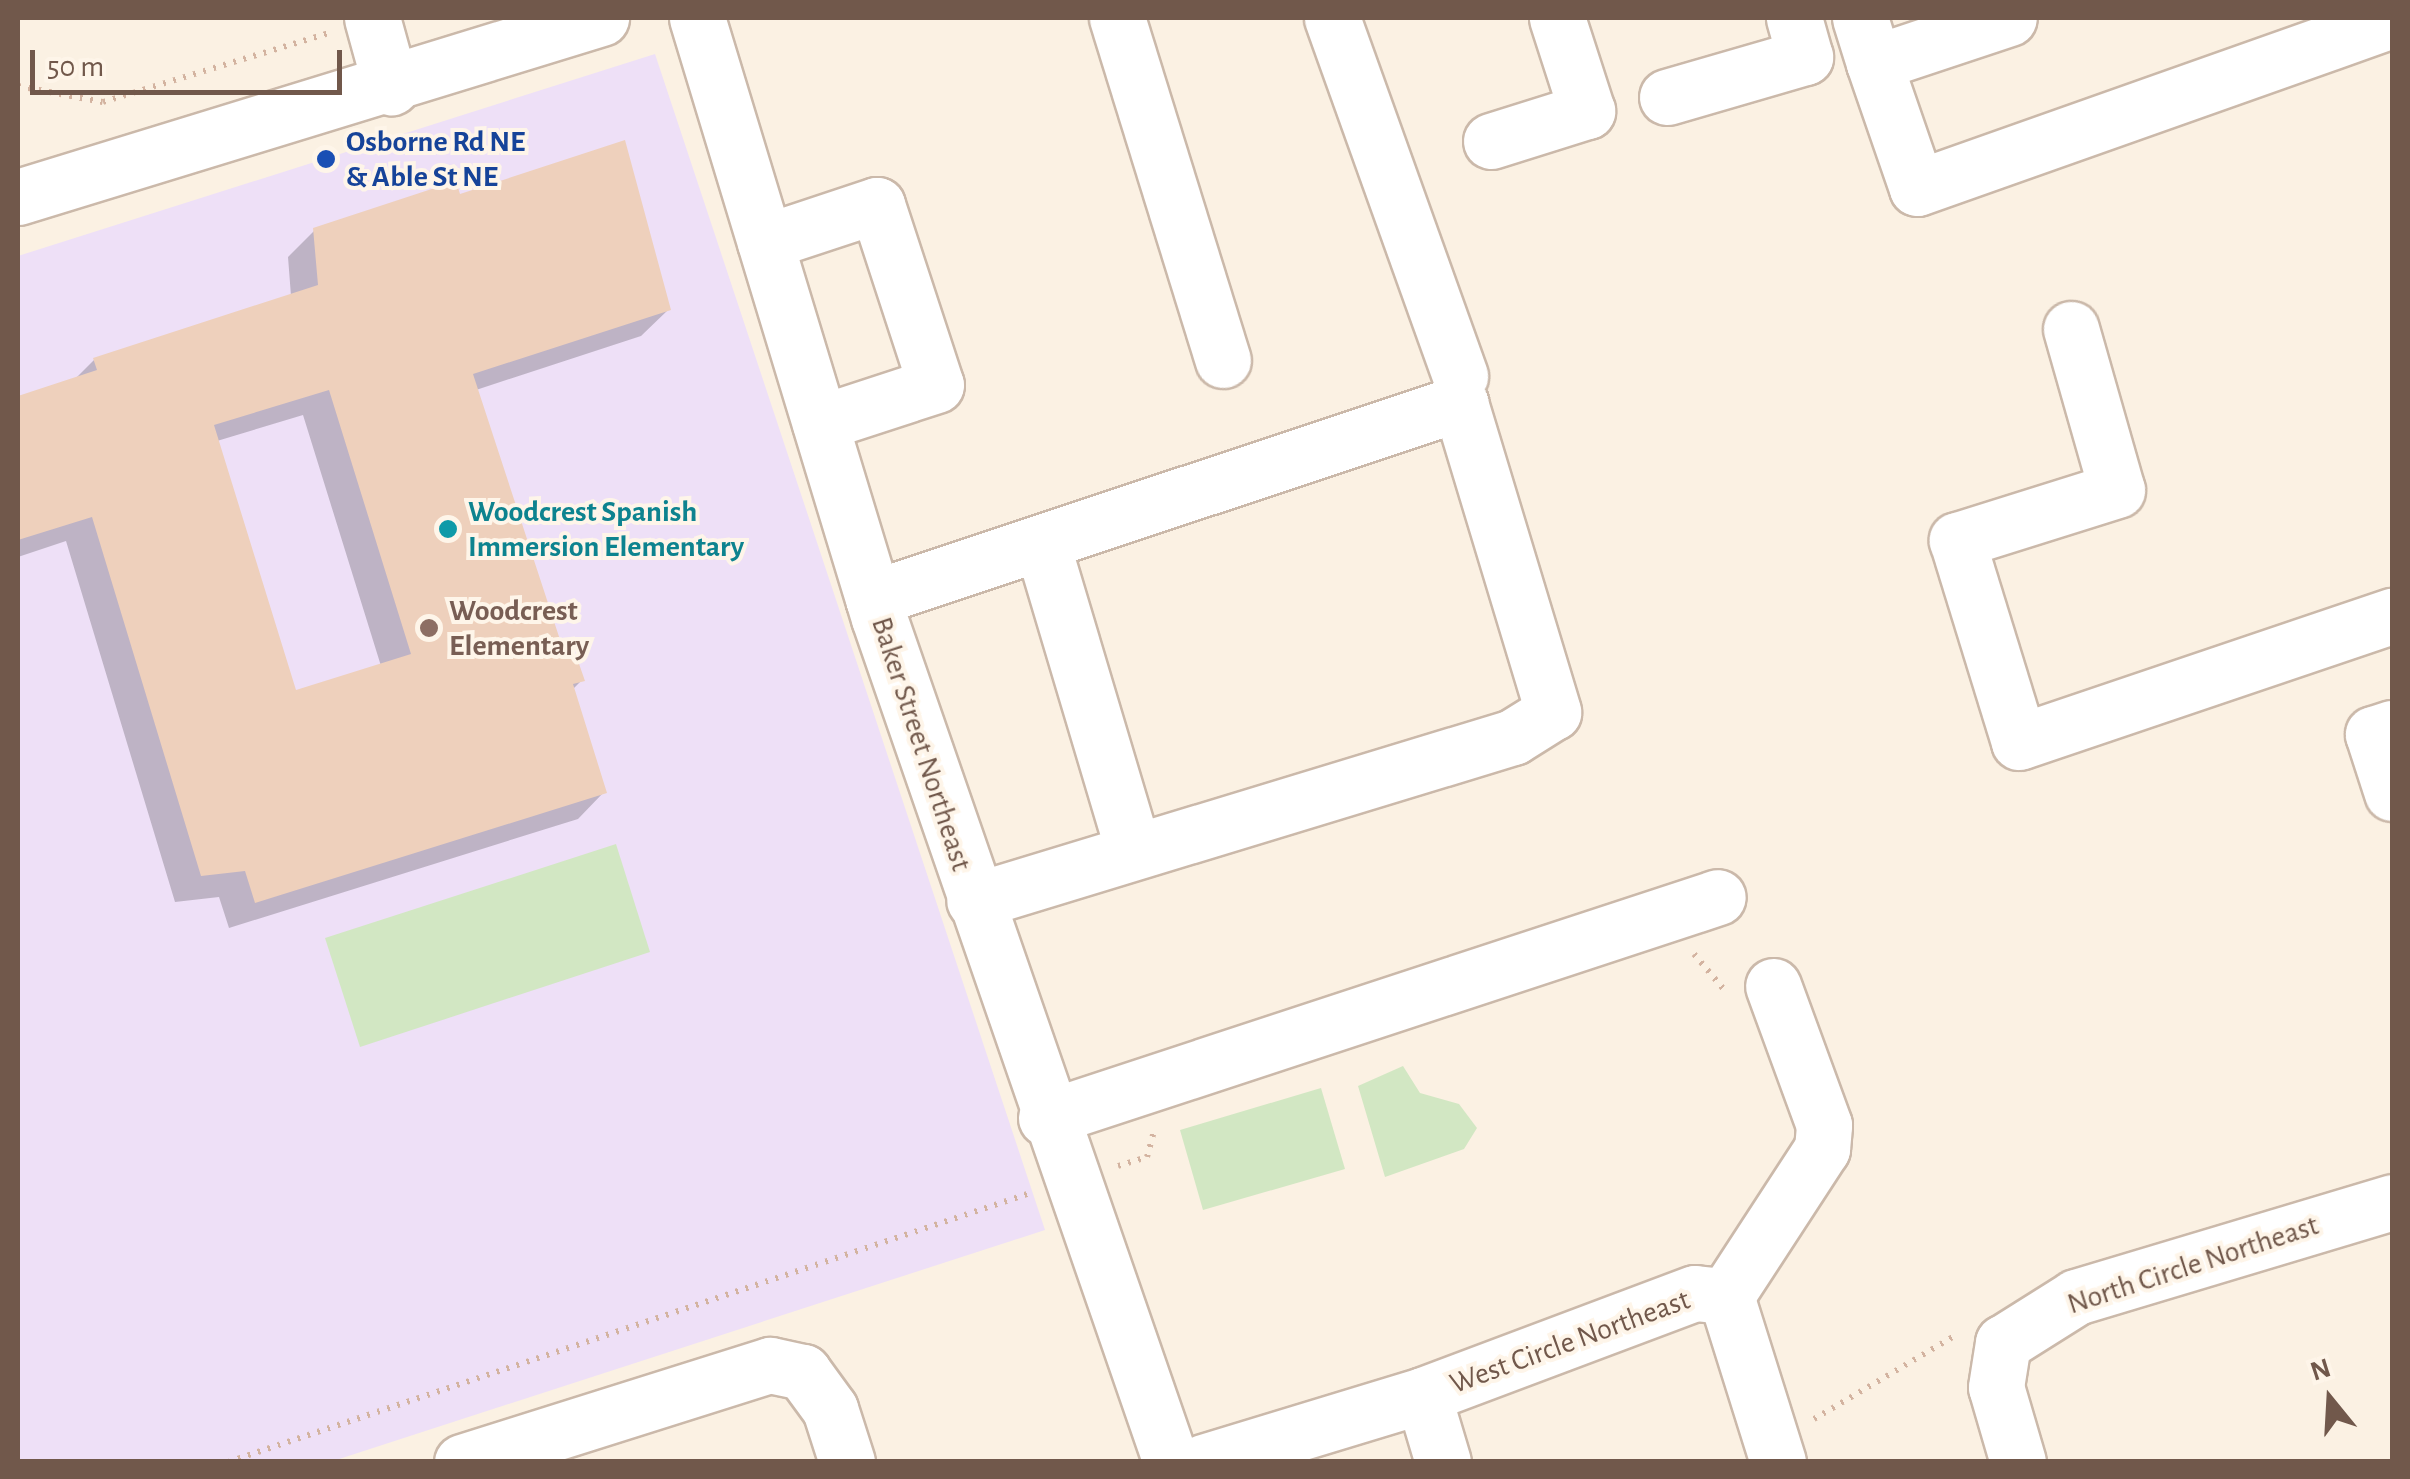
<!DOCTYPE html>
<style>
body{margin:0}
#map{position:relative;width:2410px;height:1479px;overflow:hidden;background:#fbf1e3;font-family:"Alegreya Sans",sans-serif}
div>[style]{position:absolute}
.education>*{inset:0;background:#eee0f7}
.green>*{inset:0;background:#d2e7c3}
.shadow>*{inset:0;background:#0003}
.building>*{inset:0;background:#eed0bc}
.path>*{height:6px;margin-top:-3px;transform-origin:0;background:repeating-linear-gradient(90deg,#d3b3a0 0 2.5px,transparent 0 10.5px)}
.roads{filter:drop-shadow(2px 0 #cbb9aa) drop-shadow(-2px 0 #cbb9aa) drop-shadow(0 2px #cbb9aa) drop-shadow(0 -2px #cbb9aa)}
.minor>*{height:55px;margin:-27.5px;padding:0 27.5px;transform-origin:27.5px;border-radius:27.5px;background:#fff}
.dots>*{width:28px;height:28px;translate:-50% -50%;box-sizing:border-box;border:5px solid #fef5e9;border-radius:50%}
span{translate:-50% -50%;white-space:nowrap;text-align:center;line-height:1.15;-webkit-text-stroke:8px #fef5e9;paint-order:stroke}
.transit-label{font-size:30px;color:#164399;font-weight:700}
.left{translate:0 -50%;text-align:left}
.culture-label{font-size:30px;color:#0d838f;font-weight:700}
.education-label{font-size:30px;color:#785e54;font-weight:700}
.street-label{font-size:30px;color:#71584b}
.frame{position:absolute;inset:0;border:20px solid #71584b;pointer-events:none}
.north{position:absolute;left:2280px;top:1349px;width:100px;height:100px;-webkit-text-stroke:8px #fef5e9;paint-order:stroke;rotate:342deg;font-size:28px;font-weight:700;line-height:40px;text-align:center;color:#71584b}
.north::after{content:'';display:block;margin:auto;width:35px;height:45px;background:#71584b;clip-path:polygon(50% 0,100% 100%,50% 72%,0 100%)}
.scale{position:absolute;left:30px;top:50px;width:312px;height:45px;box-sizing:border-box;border:5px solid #71584b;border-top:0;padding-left:12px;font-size:30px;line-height:35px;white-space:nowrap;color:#71584b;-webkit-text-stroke:8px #fef5e9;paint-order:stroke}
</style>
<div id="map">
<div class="education">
<div style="clip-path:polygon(655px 54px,1045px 1230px,333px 1461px,18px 1461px,18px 256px)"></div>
</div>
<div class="green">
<div style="clip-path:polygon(616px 844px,650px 952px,360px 1047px,325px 938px)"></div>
<div style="clip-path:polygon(1403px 1066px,1420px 1093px,1459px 1104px,1477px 1128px,1464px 1149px,1385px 1177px,1358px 1086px)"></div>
<div style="clip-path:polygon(1321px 1088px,1345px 1169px,1203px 1210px,1180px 1130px)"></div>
</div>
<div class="shadow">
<div style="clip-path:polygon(evenodd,459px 198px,668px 310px,641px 336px,476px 390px,564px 661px,582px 680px,572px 690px,604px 792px,578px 819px,229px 928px,219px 897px,175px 902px,66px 541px,18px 557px,18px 399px,73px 381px,94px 360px,291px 296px,288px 257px,315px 230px,459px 198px,303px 415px,381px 666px,294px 693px,217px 441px,303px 415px)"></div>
</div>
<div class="building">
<div style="clip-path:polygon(evenodd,625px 140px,671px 310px,473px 374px,566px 658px,577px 658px,585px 681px,573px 684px,607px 793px,255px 903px,245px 871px,201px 876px,92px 517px,18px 540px,18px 396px,97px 370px,93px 358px,318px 285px,313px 228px,456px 181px,460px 194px,625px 140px,329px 390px,411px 654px,296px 690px,214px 425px,329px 390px)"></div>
</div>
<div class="path">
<div style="left:18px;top:86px;width:86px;rotate:10.7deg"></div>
<div style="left:103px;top:102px;width:235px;rotate:-17deg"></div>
<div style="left:1694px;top:954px;width:51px;rotate:49.8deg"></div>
<div style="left:1118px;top:1166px;width:30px;rotate:-17deg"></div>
<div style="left:1147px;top:1157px;width:28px;rotate:-75deg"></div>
<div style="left:1814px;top:1419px;width:167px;rotate:-30.6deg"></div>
<div style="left:228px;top:1462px;width:846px;rotate:-18.54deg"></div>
</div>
<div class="roads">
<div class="minor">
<div style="left:372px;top:18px;width:72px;rotate:74.6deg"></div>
<div style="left:697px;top:18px;width:627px;rotate:73.13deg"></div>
<div style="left:879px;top:618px;width:893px;rotate:70.92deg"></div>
<div style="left:1117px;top:18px;width:358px;rotate:72.8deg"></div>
<div style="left:1332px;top:18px;width:380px;rotate:70.3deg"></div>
<div style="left:1860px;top:18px;width:47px;rotate:72.7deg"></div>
<div style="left:1874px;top:63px;width:142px;rotate:-18.4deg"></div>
<div style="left:1874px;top:63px;width:132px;rotate:71deg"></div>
<div style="left:1917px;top:188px;width:504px;rotate:-19.48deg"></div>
<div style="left:1667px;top:97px;width:144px;rotate:-16.2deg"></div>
<div style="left:1805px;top:57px;width:41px;rotate:-105.8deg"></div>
<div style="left:1491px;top:141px;width:101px;rotate:-17.4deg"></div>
<div style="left:1587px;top:111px;width:98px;rotate:-107.9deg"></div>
<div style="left:18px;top:197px;width:610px;rotate:-17.07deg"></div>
<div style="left:765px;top:242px;width:118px;rotate:-18.3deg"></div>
<div style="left:877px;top:205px;width:189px;rotate:71.9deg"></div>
<div style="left:936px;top:385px;width:122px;rotate:161.9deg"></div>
<div style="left:2071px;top:329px;width:167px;rotate:74.1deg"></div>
<div style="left:2117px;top:490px;width:168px;rotate:162.6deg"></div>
<div style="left:1957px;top:540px;width:211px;rotate:72.9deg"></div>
<div style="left:2019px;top:742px;width:394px;rotate:-18.7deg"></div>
<div style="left:1042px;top:544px;width:321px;rotate:73.4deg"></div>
<div style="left:873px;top:598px;width:619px;rotate:-18.38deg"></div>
<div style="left:1460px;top:403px;width:323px;rotate:73.2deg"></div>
<div style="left:1553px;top:712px;width:47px;rotate:148deg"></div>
<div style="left:1513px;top:737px;width:563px;rotate:163.08deg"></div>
<div style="left:2392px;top:728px;width:20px;rotate:162deg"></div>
<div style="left:2373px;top:734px;width:62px;rotate:72.1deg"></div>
<div style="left:1046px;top:1118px;width:707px;rotate:-18.2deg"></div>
<div style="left:1726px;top:1296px;width:176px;rotate:-56.9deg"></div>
<div style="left:1822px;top:1149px;width:24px;rotate:-85deg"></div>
<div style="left:1824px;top:1125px;width:148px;rotate:-110.1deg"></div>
<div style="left:1423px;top:1395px;width:70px;rotate:73.4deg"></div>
<div style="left:462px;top:1462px;width:323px;rotate:-17.5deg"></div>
<div style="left:770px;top:1365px;width:34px;rotate:12deg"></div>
<div style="left:803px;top:1372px;width:46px;rotate:53.9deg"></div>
<div style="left:830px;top:1409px;width:56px;rotate:72.2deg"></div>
<div style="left:1203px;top:1462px;width:230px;rotate:-16.9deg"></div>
<div style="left:1423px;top:1395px;width:290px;rotate:-20.6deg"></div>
<div style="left:1695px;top:1293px;width:31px;rotate:6deg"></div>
<div style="left:1726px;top:1296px;width:174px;rotate:72.6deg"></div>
<div style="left:2018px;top:1462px;width:78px;rotate:-106.3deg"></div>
<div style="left:1996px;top:1387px;width:45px;rotate:-81deg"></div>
<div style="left:2003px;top:1343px;width:86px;rotate:-32.2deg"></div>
<div style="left:2076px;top:1297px;width:330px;rotate:-16.7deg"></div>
</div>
</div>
<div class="dots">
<div style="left:326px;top:159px;background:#1a4fb4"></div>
<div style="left:448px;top:529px;background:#0f9aa8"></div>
<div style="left:429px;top:628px;background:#8d6e63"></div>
</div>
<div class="transit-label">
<span class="left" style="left:346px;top:159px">Osborne Rd NE<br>&amp; Able St NE</span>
</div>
<div class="culture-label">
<span class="left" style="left:468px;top:529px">Woodcrest Spanish<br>Immersion Elementary</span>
</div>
<div class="education-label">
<span class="left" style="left:449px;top:628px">Woodcrest<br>Elementary</span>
</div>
<div class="street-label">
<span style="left:921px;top:744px;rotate:72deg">Baker Street Northeast</span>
<span style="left:2193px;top:1265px;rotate:-18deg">North Circle Northeast</span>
<span style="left:1570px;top:1342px;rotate:-20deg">West Circle Northeast</span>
</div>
<div class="frame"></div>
<div class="north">N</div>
<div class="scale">50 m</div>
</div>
